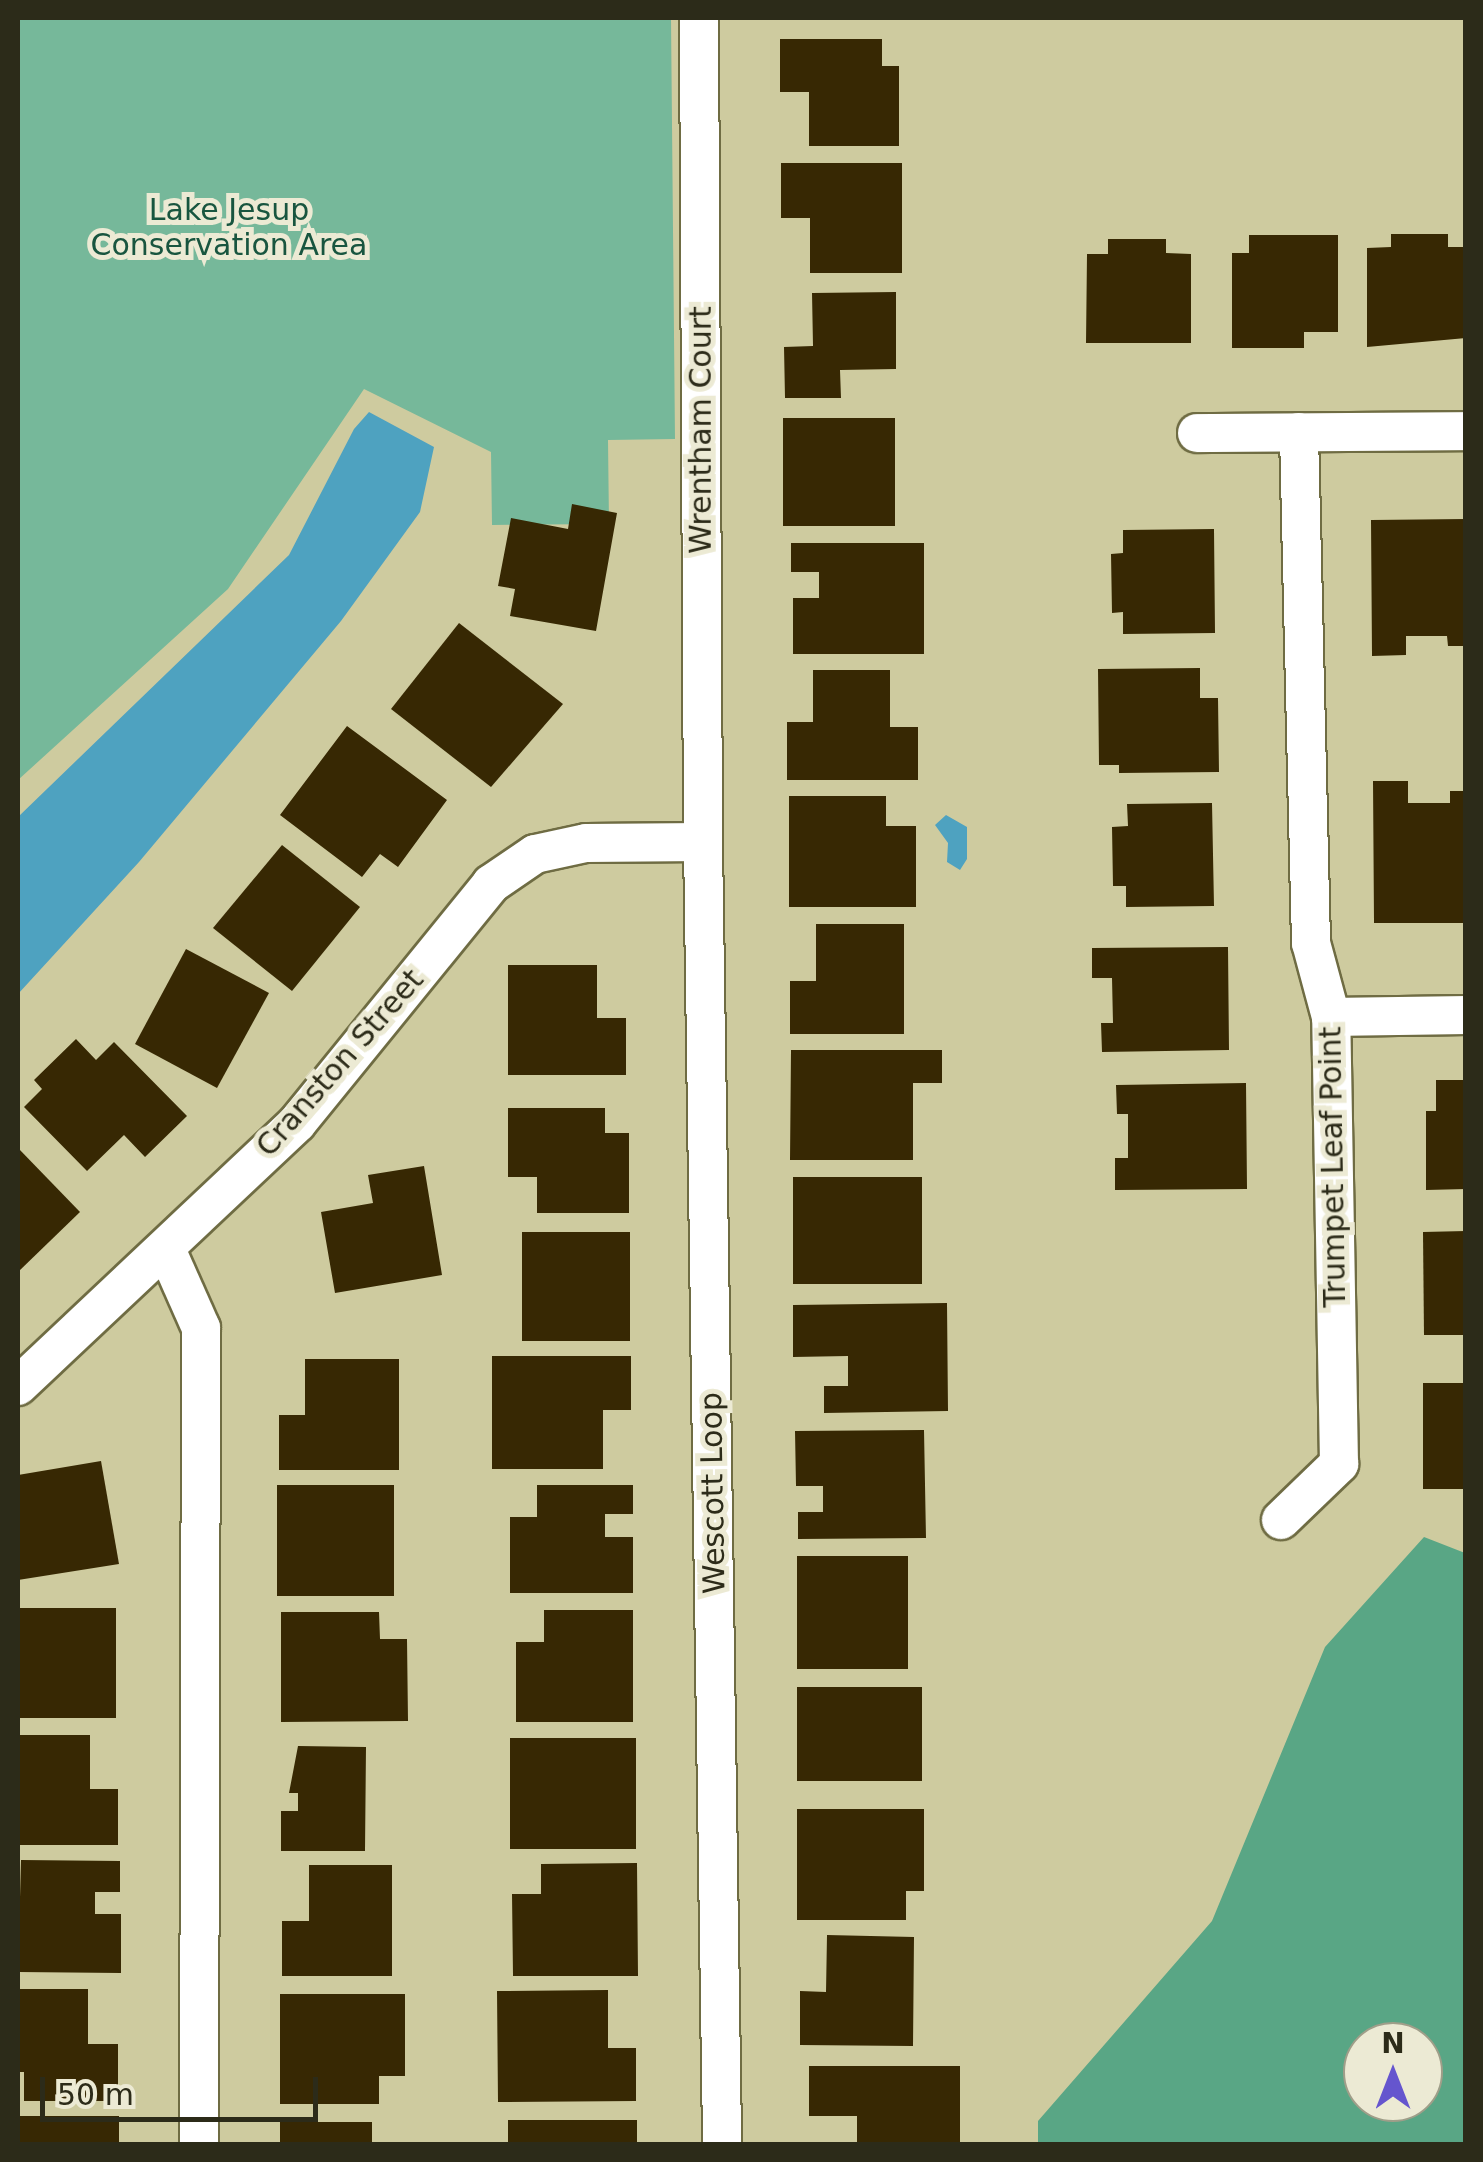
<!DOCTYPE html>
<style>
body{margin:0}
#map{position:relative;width:1483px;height:2162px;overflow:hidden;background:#cecb9f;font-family:"DejaVu Sans",sans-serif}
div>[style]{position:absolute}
.green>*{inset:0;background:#76b89a}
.forest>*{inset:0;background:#59a685}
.water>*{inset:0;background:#4ea2c0}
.building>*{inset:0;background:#372803}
.roads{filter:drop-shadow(2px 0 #6f6c43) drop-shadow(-2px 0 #6f6c43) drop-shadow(0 2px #6f6c43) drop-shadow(0 -2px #6f6c43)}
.minor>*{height:38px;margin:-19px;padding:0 19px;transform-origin:19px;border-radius:19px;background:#fff}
span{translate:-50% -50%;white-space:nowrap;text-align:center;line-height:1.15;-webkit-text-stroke:10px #ecead4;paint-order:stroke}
.park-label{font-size:30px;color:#18553f}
.street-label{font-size:30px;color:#2c2b19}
.frame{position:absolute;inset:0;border:20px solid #2c2b19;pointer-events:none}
.north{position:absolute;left:1343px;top:2022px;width:100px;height:100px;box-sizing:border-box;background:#ecead4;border:2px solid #9f9e89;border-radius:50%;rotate:0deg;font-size:28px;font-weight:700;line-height:40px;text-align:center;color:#2c2b19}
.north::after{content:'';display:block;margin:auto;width:35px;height:45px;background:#6555ce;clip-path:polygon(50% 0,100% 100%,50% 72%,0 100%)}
.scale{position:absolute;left:40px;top:2077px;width:278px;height:45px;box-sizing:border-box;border:5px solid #2c2b19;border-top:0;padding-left:12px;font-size:30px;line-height:35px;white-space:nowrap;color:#2c2b19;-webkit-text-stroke:8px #ecead4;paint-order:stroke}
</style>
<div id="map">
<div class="green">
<div style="clip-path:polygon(18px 18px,671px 18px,675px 439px,608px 440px,609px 524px,492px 525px,491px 452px,364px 389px,228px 589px,18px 780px)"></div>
</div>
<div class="forest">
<div style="clip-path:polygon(evenodd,1424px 1537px,1465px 1553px,1465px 2144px,1038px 2144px,1038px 2121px,1212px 1921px,1325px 1647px,1424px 1537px,1363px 2042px,1423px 2042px,1423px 2102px,1363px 2102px,1363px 2042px)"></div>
</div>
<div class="water">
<div style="clip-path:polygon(369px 412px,434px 447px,420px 512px,341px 621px,139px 862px,18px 994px,18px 817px,289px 555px,354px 429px)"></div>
<div style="clip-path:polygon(946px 815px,967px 827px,967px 859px,960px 870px,947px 862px,948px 843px,935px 825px)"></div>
</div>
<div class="building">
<div style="clip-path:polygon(780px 39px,882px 39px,882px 66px,899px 66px,899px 146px,809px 146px,809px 92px,780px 92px)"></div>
<div style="clip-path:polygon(781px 163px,902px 163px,902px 273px,810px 273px,810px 218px,781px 218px)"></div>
<div style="clip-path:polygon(1391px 234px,1448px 234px,1448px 247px,1466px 247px,1466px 338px,1367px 347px,1367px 248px,1391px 247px)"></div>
<div style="clip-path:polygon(1249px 235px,1338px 235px,1338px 332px,1304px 332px,1304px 348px,1232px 348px,1232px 253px,1249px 253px)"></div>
<div style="clip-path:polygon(1108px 239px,1166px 239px,1166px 253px,1191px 254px,1191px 343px,1086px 343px,1087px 254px,1108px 254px)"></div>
<div style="clip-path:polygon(896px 292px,896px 369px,840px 370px,841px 398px,785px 398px,784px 347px,813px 346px,812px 293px)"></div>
<div style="clip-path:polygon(783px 418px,895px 418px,895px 526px,783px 526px)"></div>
<div style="clip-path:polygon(572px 504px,617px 513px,596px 631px,510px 616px,515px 589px,498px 586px,511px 518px,568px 529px)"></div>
<div style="clip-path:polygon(1466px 519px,1466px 646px,1448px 646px,1447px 636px,1406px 636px,1406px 655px,1372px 656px,1371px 520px)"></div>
<div style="clip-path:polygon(1214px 529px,1215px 633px,1123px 634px,1123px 612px,1112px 613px,1111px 554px,1123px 553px,1123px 530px)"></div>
<div style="clip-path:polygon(791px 543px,924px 543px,924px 654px,793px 654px,793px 598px,819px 598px,819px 572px,791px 572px)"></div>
<div style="clip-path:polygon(459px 623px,563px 704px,491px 787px,391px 709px)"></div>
<div style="clip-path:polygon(1200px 668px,1200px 698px,1218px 698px,1219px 772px,1119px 773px,1119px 765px,1099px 765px,1098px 669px)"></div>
<div style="clip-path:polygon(813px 670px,890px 670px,890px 727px,918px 727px,918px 780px,787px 780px,787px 722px,813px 722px)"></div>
<div style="clip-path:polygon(347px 726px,447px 800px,398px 867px,380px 854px,362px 877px,280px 815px)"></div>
<div style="clip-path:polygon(1373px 781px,1408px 781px,1408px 803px,1450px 803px,1450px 791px,1466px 791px,1466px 923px,1374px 923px)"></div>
<div style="clip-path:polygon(789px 796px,886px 796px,886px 826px,916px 826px,916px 907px,789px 907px)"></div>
<div style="clip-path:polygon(1212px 803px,1214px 906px,1126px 907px,1126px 886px,1113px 886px,1112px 827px,1128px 826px,1127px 804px)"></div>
<div style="clip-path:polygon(282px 845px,360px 907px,292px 991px,213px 928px)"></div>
<div style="clip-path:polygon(816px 924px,904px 924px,904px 1034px,790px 1034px,790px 981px,816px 981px)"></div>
<div style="clip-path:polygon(1228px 947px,1229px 1050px,1102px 1052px,1101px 1023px,1113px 1023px,1112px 978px,1092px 978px,1092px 948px)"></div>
<div style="clip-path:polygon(186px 949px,269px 993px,217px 1088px,135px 1044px)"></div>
<div style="clip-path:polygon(508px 965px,597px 965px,597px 1018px,626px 1018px,626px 1075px,508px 1075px)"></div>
<div style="clip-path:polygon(76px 1039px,96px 1060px,114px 1042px,187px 1116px,145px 1157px,124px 1135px,87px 1171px,24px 1107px,42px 1089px,34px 1080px)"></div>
<div style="clip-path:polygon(791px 1050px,942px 1050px,942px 1083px,913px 1083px,913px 1160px,790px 1160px)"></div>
<div style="clip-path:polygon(1436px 1080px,1466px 1080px,1466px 1189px,1426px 1190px,1426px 1111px,1436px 1111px)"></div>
<div style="clip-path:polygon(1246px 1083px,1247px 1189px,1115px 1190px,1115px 1158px,1128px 1158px,1128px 1114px,1117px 1114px,1116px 1085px)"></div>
<div style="clip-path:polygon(508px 1108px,605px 1108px,605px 1133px,629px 1133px,629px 1213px,537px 1213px,537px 1177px,508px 1177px)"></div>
<div style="clip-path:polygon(18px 1148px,80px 1212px,18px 1272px)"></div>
<div style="clip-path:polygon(424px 1166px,442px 1275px,335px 1293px,321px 1212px,373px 1203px,368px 1175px)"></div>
<div style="clip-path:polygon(793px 1177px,922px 1177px,922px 1284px,793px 1284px)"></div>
<div style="clip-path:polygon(1466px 1231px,1466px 1335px,1424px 1335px,1423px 1232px)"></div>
<div style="clip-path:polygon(522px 1232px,630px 1232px,630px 1341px,522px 1341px)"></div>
<div style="clip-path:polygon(947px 1303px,948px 1411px,824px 1413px,824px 1386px,848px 1386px,848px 1356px,793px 1357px,793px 1305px)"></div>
<div style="clip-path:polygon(492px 1356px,631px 1356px,631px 1410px,603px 1410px,603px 1469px,492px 1469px)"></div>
<div style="clip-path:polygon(305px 1359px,399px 1359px,399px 1470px,279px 1470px,279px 1415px,305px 1415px)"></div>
<div style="clip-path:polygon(1423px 1383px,1466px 1383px,1466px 1489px,1423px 1489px)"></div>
<div style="clip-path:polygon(924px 1430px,926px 1538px,798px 1539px,798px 1512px,823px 1512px,823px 1486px,796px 1486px,795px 1431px)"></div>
<div style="clip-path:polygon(101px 1461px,119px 1564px,18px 1580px,18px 1475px)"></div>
<div style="clip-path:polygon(277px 1485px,394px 1485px,394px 1596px,277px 1596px)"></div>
<div style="clip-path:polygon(537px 1485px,633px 1485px,633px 1514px,605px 1514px,605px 1537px,633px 1537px,633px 1593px,510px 1593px,510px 1517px,537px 1517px)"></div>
<div style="clip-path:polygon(797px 1556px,908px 1556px,908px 1669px,797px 1669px)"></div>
<div style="clip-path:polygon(18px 1608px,116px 1608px,116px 1718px,18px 1718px)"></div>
<div style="clip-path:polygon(544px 1610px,633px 1610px,633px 1722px,516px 1722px,516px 1642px,544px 1642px)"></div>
<div style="clip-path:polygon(281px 1612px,379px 1612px,380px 1639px,407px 1639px,408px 1721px,281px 1722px)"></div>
<div style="clip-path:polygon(797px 1687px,922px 1687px,922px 1781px,797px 1781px)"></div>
<div style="clip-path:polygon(18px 1735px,90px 1735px,90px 1789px,118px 1789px,118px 1845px,20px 1845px)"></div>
<div style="clip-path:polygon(510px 1738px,636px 1738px,636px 1849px,510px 1849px)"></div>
<div style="clip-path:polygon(298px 1746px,366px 1747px,365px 1851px,281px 1851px,281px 1811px,298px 1811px,298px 1793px,289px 1793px)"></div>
<div style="clip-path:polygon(797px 1809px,924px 1809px,924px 1891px,906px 1891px,906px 1920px,797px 1920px)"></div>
<div style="clip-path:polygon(21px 1860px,120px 1861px,120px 1892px,95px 1892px,95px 1914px,121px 1914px,121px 1973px,18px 1972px)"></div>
<div style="clip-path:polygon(637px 1863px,638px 1976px,513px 1976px,512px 1894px,541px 1894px,541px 1864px)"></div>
<div style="clip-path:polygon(309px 1865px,392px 1865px,392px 1976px,282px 1976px,282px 1921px,309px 1921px)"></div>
<div style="clip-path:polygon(827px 1935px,914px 1937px,913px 2046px,800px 2045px,800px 1991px,826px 1992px)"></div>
<div style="clip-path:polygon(18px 1989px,88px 1989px,88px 2044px,118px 2044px,118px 2101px,24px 2101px,24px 2072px,18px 2072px)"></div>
<div style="clip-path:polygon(608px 1990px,608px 2048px,636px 2048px,636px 2101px,498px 2102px,497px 1991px)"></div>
<div style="clip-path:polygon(280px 1994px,405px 1994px,405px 2076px,379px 2076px,379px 2104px,280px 2104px)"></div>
<div style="clip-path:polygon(809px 2066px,960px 2066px,960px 2144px,857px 2144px,857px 2116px,809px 2116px)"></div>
<div style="clip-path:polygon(18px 2116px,119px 2116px,119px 2144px,18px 2144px)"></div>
<div style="clip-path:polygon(508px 2120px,637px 2120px,637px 2144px,508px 2144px)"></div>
<div style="clip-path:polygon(280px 2122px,372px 2122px,372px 2144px,280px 2144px)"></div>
</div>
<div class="roads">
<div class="minor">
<div style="left:699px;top:18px;width:824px;rotate:89.72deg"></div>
<div style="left:703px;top:842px;width:1302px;rotate:89.16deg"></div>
<div style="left:1197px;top:433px;width:269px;rotate:-0.4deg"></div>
<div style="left:1331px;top:1017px;width:135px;rotate:-0.8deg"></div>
<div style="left:166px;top:1249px;width:86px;rotate:66.1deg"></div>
<div style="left:201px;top:1328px;width:816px;rotate:90.14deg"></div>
<div style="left:18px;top:1386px;width:383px;rotate:-43.3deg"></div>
<div style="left:297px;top:1123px;width:308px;rotate:-50.9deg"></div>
<div style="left:491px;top:884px;width:53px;rotate:-34.3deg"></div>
<div style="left:535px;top:854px;width:52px;rotate:-12.2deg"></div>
<div style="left:586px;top:843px;width:117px;rotate:-0.5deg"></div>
<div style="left:1281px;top:1520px;width:81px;rotate:-44deg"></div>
<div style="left:1339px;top:1464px;width:447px;rotate:-91deg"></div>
<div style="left:1331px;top:1017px;width:77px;rotate:-105.1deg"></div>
<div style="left:1311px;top:943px;width:511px;rotate:-91.35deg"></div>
</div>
</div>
<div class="park-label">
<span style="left:229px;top:227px">Lake Jesup<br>Conservation Area</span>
</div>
<div class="street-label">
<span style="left:701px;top:430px;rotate:-90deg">Wrentham Court</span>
<span style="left:340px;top:1063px;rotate:-49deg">Cranston Street</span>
<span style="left:1333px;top:1167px;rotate:-91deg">Trumpet Leaf Point</span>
<span style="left:713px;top:1493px;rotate:-91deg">Wescott Loop</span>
</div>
<div class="frame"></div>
<div class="north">N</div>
<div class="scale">50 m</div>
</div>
